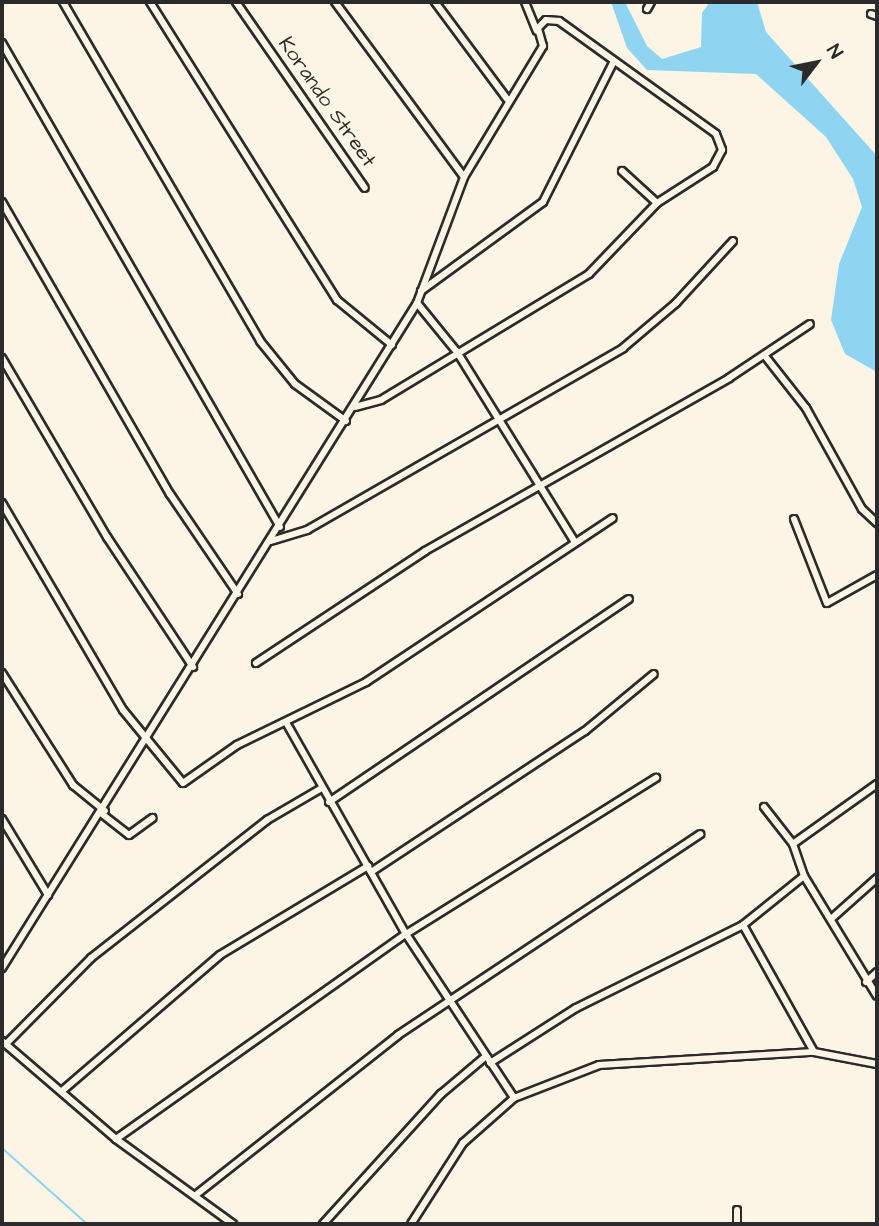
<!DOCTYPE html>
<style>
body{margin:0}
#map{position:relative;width:879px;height:1226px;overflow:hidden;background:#fcf5e5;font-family:"Architects Daughter",sans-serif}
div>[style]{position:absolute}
.water>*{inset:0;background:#8fd5f1}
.stream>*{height:2px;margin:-1px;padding:0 1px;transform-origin:1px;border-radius:1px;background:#8fd5f1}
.roads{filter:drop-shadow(2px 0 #2b2b2b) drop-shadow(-2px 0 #2b2b2b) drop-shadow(0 2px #2b2b2b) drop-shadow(0 -2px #2b2b2b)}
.minor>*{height:6px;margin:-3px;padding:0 3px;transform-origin:3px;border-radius:3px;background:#fcf5e5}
span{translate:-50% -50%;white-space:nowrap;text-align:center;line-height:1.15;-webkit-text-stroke:6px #fcf5e5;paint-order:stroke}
.street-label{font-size:21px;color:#2b2b2b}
.frame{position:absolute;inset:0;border:4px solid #2b2b2b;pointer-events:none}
.north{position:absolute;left:781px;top:28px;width:70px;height:70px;-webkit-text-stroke:5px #fcf5e5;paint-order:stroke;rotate:58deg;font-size:19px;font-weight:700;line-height:28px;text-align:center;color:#2b2b2b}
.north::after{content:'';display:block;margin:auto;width:24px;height:32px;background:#2b2b2b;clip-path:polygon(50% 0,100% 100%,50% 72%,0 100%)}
</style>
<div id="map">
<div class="water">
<div style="clip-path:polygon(611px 2px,625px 2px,647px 46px,662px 59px,701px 47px,702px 13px,710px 2px,757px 2px,766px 32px,877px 156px,877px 372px,845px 354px,831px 320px,839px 264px,862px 207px,853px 179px,826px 137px,756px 74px,647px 70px,627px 48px)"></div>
</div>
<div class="stream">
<div style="left:2px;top:1148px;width:114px;rotate:41.8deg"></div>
</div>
<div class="roads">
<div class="minor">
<div style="left:63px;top:2px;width:392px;rotate:59.8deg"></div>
<div style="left:260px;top:341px;width:55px;rotate:50.9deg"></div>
<div style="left:295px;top:384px;width:63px;rotate:36deg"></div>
<div style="left:150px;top:2px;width:352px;rotate:57.9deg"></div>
<div style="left:337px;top:300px;width:71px;rotate:39.3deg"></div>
<div style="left:236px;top:2px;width:226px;rotate:55.3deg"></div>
<div style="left:335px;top:2px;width:217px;rotate:53.6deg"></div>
<div style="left:435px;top:2px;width:121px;rotate:53.4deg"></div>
<div style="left:525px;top:2px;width:31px;rotate:68deg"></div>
<div style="left:647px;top:9px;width:8px;rotate:-60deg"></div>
<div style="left:871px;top:14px;width:6px;rotate:18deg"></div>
<div style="left:2px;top:43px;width:558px;rotate:60.13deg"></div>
<div style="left:622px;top:171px;width:47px;rotate:42.4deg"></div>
<div style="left:2px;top:202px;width:337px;rotate:60.1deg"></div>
<div style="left:170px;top:494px;width:121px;rotate:55.8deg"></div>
<div style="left:421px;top:291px;width:151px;rotate:-36.1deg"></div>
<div style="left:543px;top:202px;width:156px;rotate:-63.3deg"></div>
<div style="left:417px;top:303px;width:63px;rotate:50.8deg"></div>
<div style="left:457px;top:352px;width:224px;rotate:58.2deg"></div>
<div style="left:765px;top:356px;width:66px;rotate:51.7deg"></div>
<div style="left:806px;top:408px;width:115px;rotate:61deg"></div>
<div style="left:862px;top:509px;width:21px;rotate:43deg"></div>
<div style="left:2px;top:358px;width:208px;rotate:59.6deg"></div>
<div style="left:107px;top:537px;width:156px;rotate:56.5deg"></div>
<div style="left:2px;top:503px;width:240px;rotate:59.7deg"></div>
<div style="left:123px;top:710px;width:94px;rotate:50.6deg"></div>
<div style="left:183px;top:783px;width:66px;rotate:-35.1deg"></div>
<div style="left:237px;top:745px;width:144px;rotate:-26deg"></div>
<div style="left:366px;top:682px;width:296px;rotate:-33.6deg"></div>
<div style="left:794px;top:519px;width:90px;rotate:68.6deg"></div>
<div style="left:827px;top:603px;width:57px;rotate:-29.2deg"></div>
<div style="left:271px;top:541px;width:38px;rotate:-17deg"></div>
<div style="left:307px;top:530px;width:365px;rotate:-29.9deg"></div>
<div style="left:623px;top:348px;width:70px;rotate:-40.3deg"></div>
<div style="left:676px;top:303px;width:84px;rotate:-47.4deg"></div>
<div style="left:256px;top:663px;width:203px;rotate:-33.5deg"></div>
<div style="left:425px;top:551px;width:350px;rotate:-29.6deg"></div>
<div style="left:729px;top:378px;width:97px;rotate:-33.7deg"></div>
<div style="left:2px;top:673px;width:133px;rotate:57.6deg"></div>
<div style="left:73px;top:785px;width:41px;rotate:39.1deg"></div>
<div style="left:287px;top:724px;width:241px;rotate:60.5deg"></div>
<div style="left:406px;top:934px;width:196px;rotate:56.6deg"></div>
<div style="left:514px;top:1098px;width:68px;rotate:138.6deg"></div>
<div style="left:463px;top:1143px;width:96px;rotate:122.7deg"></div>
<div style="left:877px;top:784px;width:103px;rotate:144.5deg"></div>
<div style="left:793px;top:844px;width:34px;rotate:71deg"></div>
<div style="left:804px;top:876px;width:140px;rotate:58.7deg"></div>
<div style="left:329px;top:802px;width:362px;rotate:-34.1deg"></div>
<div style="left:764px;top:807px;width:47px;rotate:51.9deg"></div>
<div style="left:102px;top:814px;width:34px;rotate:38deg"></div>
<div style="left:129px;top:835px;width:29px;rotate:-36deg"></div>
<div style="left:2px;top:819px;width:89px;rotate:58.8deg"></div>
<div style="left:371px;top:872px;width:256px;rotate:-33.4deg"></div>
<div style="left:585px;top:731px;width:89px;rotate:-39.6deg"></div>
<div style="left:831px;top:919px;width:62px;rotate:-41.7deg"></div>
<div style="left:743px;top:925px;width:145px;rotate:60.8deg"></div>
<div style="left:2px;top:968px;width:784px;rotate:-58.03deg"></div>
<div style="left:417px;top:303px;width:134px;rotate:-69.5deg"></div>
<div style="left:464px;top:177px;width:153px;rotate:-58.9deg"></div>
<div style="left:543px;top:46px;width:19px;rotate:-106deg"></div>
<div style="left:538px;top:28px;width:11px;rotate:-45deg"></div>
<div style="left:546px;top:20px;width:13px;rotate:4deg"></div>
<div style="left:559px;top:21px;width:193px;rotate:35.7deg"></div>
<div style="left:716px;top:134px;width:17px;rotate:69deg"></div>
<div style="left:722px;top:150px;width:19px;rotate:118deg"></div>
<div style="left:713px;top:167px;width:67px;rotate:147.3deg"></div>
<div style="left:657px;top:203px;width:98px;rotate:133.8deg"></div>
<div style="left:589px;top:274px;width:243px;rotate:148.8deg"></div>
<div style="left:381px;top:400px;width:27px;rotate:165deg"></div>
<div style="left:866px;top:982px;width:15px;rotate:-42deg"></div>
<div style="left:2px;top:1041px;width:150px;rotate:40.7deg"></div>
<div style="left:116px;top:1139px;width:145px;rotate:36deg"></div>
<div style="left:6px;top:1044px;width:121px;rotate:-45.3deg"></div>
<div style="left:91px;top:958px;width:224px;rotate:-38.1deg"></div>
<div style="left:267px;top:820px;width:61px;rotate:-30.3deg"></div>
<div style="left:490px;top:1063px;width:102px;rotate:-32.6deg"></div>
<div style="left:576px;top:1008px;width:186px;rotate:-26.4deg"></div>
<div style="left:743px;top:925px;width:78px;rotate:-38.8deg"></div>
<div style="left:62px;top:1091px;width:208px;rotate:-40.7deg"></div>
<div style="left:220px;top:955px;width:173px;rotate:-31deg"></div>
<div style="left:514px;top:1098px;width:91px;rotate:-21.2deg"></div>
<div style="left:599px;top:1065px;width:215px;rotate:-3.5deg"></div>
<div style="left:814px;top:1052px;width:64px;rotate:10.8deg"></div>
<div style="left:116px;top:1139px;width:355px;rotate:-35.3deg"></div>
<div style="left:406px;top:934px;width:295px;rotate:-32deg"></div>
<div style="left:197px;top:1194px;width:256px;rotate:-38.3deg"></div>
<div style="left:398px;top:1035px;width:363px;rotate:-33.6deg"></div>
<div style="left:323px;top:1224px;width:176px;rotate:-47.8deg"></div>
<div style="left:441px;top:1094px;width:57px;rotate:-40.1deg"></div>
<div style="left:737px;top:1224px;width:14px;rotate:-90deg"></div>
</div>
</div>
<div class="street-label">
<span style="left:327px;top:102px;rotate:55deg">Korando Street</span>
</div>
<div class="frame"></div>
<div class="north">N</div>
</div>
